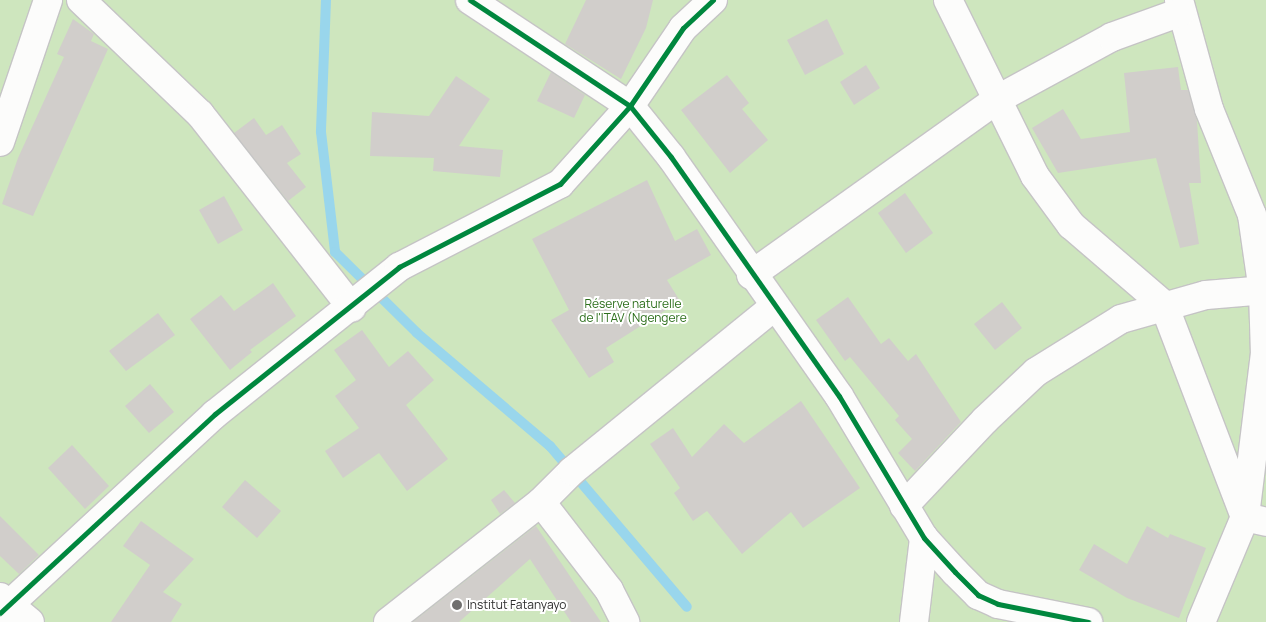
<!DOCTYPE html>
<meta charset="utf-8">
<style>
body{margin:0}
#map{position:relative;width:1266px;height:622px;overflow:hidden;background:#ece8e4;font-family:Manrope,sans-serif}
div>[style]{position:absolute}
.green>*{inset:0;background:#cee6be}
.stream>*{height:10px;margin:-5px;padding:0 5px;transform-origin:5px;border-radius:5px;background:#99d6ec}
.building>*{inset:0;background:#d1cecb}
.roads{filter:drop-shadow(1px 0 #c5c4c5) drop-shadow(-1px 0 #c5c4c5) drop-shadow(0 1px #c5c4c5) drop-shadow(0 -1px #c5c4c5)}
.minor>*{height:28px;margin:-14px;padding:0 14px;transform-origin:14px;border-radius:14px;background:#fcfcfb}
.cycleway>*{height:5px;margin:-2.5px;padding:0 2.5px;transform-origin:2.5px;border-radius:2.5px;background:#00873e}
.dots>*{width:14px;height:14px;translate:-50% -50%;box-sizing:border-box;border:2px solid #fff;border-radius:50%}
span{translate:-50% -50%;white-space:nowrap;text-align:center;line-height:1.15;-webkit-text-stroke:4px #fff;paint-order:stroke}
.park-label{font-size:12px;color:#2c6e1b}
.poi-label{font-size:12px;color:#2e2e2e}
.left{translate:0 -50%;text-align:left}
</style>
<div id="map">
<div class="green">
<div style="clip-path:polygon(0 0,1266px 0,1266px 622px,0 622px)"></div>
</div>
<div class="stream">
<div style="left:326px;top:0;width:132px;rotate:92.2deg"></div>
<div style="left:321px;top:132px;width:121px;rotate:83.3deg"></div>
<div style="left:335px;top:252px;width:115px;rotate:44.6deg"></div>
<div style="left:417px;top:333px;width:175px;rotate:40.4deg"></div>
<div style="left:550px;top:446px;width:211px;rotate:49.6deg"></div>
</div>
<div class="building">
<div style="clip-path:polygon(586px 0,653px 0,646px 28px,621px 79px,565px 44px)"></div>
<div style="clip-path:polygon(73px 19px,94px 34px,91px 41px,108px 49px,33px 216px,2px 204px,18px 158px,64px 57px,57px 54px)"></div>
<div style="clip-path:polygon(827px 19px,844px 54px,805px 75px,787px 40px)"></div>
<div style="clip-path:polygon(866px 65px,880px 88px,854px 105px,840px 82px)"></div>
<div style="clip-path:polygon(1178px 67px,1181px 90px,1188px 90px,1197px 121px,1201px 183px,1189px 183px,1199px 244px,1180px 248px,1156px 158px,1058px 173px,1032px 128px,1063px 109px,1081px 139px,1130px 132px,1124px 73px)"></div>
<div style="clip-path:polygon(551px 72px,585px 95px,574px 118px,537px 101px)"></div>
<div style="clip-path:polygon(727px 75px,749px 103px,742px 109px,768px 140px,730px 173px,681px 110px)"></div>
<div style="clip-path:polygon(456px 76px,490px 99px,459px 146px,503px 150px,500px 177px,433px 171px,434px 158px,370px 156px,372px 112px,429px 116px)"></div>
<div style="clip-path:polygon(254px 118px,266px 135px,282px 125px,301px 154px,287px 163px,306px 187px,288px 201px,234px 133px)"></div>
<div style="clip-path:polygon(647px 180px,675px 241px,697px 229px,711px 255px,667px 280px,680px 301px,606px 348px,614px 362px,589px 378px,551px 320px,569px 310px,532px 239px)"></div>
<div style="clip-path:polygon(905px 193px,933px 233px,906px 253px,878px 213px)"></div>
<div style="clip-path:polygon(224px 196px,243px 230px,218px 244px,199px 210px)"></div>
<div style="clip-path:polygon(273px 283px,296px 316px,250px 350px,252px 352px,230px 370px,190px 319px,221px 295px,234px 311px)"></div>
<div style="clip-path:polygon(848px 297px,881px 344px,889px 338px,908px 361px,916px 354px,961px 422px,915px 471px,898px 453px,912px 439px,895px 420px,899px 416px,850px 357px,845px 361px,816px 320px)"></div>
<div style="clip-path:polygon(1002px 302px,1022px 328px,995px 350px,974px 324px)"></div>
<div style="clip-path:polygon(158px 313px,175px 335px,126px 371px,109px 351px)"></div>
<div style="clip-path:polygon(362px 330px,389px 367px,408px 351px,434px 380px,406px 405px,448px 459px,407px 491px,379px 453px,343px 478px,325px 451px,359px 428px,335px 396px,356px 380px,334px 350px)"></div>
<div style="clip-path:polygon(150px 384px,174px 412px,149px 433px,125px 406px)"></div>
<div style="clip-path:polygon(801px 401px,860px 488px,803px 528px,791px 512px,742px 554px,707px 511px,693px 521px,674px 493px,680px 488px,650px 444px,673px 428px,692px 457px,724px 424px,744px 443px)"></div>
<div style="clip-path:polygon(72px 445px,109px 486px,85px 509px,48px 468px)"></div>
<div style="clip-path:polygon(245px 480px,281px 511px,257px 538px,222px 507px)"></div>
<div style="clip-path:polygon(504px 490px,515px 503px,500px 514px,491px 500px)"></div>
<div style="clip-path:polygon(0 516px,39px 555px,19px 574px,0 556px)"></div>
<div style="clip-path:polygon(141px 521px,194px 559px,163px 592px,182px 604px,171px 622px,111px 622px,150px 565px,123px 546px)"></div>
<div style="clip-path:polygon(536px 526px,601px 622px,571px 622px,530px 559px,459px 622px,413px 622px)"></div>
<div style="clip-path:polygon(1147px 526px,1168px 538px,1170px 534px,1206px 548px,1179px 618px,1127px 598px,1079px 570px,1094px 544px,1127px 564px)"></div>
</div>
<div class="roads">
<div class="minor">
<div style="left:81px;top:0;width:165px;rotate:43.8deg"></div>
<div style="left:200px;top:114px;width:246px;rotate:51.9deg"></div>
<div style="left:470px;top:0;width:192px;rotate:33.5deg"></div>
<div style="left:630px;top:106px;width:65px;rotate:51.2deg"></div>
<div style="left:671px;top:157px;width:292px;rotate:54.9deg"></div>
<div style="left:839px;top:396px;width:165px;rotate:59.1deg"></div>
<div style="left:924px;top:538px;width:46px;rotate:47.6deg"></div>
<div style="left:955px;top:572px;width:33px;rotate:45deg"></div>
<div style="left:978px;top:595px;width:22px;rotate:24deg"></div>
<div style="left:998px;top:604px;width:92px;rotate:11.3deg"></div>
<div style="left:948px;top:0;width:196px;rotate:63.7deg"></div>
<div style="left:1035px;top:176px;width:61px;rotate:53.7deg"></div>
<div style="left:1071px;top:225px;width:123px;rotate:40.7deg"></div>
<div style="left:1164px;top:305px;width:227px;rotate:69.1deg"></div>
<div style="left:1245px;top:517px;width:22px;rotate:13deg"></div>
<div style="left:1179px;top:0;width:113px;rotate:74.6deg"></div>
<div style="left:1209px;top:109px;width:114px;rotate:67.9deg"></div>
<div style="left:1252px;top:215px;width:77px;rotate:81.8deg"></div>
<div style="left:1263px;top:291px;width:62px;rotate:88.2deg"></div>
<div style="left:1265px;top:353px;width:165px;rotate:97deg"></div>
<div style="left:1245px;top:517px;width:114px;rotate:112.7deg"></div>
<div style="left:0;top:142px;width:150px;rotate:-71.3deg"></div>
<div style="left:751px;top:275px;width:301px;rotate:-35.5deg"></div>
<div style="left:996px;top:100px;width:132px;rotate:-28.5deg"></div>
<div style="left:1112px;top:37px;width:73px;rotate:-19.9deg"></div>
<div style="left:541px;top:502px;width:111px;rotate:52.3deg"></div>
<div style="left:609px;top:590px;width:36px;rotate:63deg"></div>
<div style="left:904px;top:506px;width:118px;rotate:-46.7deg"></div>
<div style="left:985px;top:420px;width:70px;rotate:-43.3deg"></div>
<div style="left:1036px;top:372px;width:100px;rotate:-31.9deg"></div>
<div style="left:1121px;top:319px;width:88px;rotate:-15.8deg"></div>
<div style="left:1206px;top:295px;width:60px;rotate:-4.8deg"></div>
<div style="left:0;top:597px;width:39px;rotate:40deg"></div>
<div style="left:0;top:613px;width:293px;rotate:-42.8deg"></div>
<div style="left:215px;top:414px;width:236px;rotate:-38.6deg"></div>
<div style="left:399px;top:267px;width:181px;rotate:-27.3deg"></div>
<div style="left:560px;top:184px;width:105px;rotate:-48.1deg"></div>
<div style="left:630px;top:106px;width:94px;rotate:-55.8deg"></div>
<div style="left:683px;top:28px;width:41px;rotate:-43deg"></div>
<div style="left:388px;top:622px;width:194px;rotate:-38.1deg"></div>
<div style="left:541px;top:502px;width:44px;rotate:-45deg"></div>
<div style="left:572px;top:471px;width:260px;rotate:-39.1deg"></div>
<div style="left:914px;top:622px;width:85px;rotate:-83.2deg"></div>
</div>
</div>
<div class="cycleway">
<div style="left:470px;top:0;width:192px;rotate:33.5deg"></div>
<div style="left:630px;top:106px;width:65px;rotate:51.2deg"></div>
<div style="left:671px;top:157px;width:292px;rotate:54.9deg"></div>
<div style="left:839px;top:396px;width:165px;rotate:59.1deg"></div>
<div style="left:924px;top:538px;width:46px;rotate:47.6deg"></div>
<div style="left:955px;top:572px;width:33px;rotate:45deg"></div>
<div style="left:978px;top:595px;width:22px;rotate:24deg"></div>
<div style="left:998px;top:604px;width:92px;rotate:11.3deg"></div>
<div style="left:0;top:613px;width:293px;rotate:-42.8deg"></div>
<div style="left:215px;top:414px;width:236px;rotate:-38.6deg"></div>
<div style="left:399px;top:267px;width:181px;rotate:-27.3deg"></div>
<div style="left:560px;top:184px;width:105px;rotate:-48.1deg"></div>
<div style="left:630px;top:106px;width:94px;rotate:-55.8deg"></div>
<div style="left:683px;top:28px;width:41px;rotate:-43deg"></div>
</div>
<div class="dots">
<div style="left:457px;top:605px;background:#706f6e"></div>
</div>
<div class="park-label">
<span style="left:633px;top:311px">Réserve naturelle<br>de l'ITAV (Ngengere</span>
</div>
<div class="poi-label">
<span class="left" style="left:467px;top:605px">Institut Fatanyayo</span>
</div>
</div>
